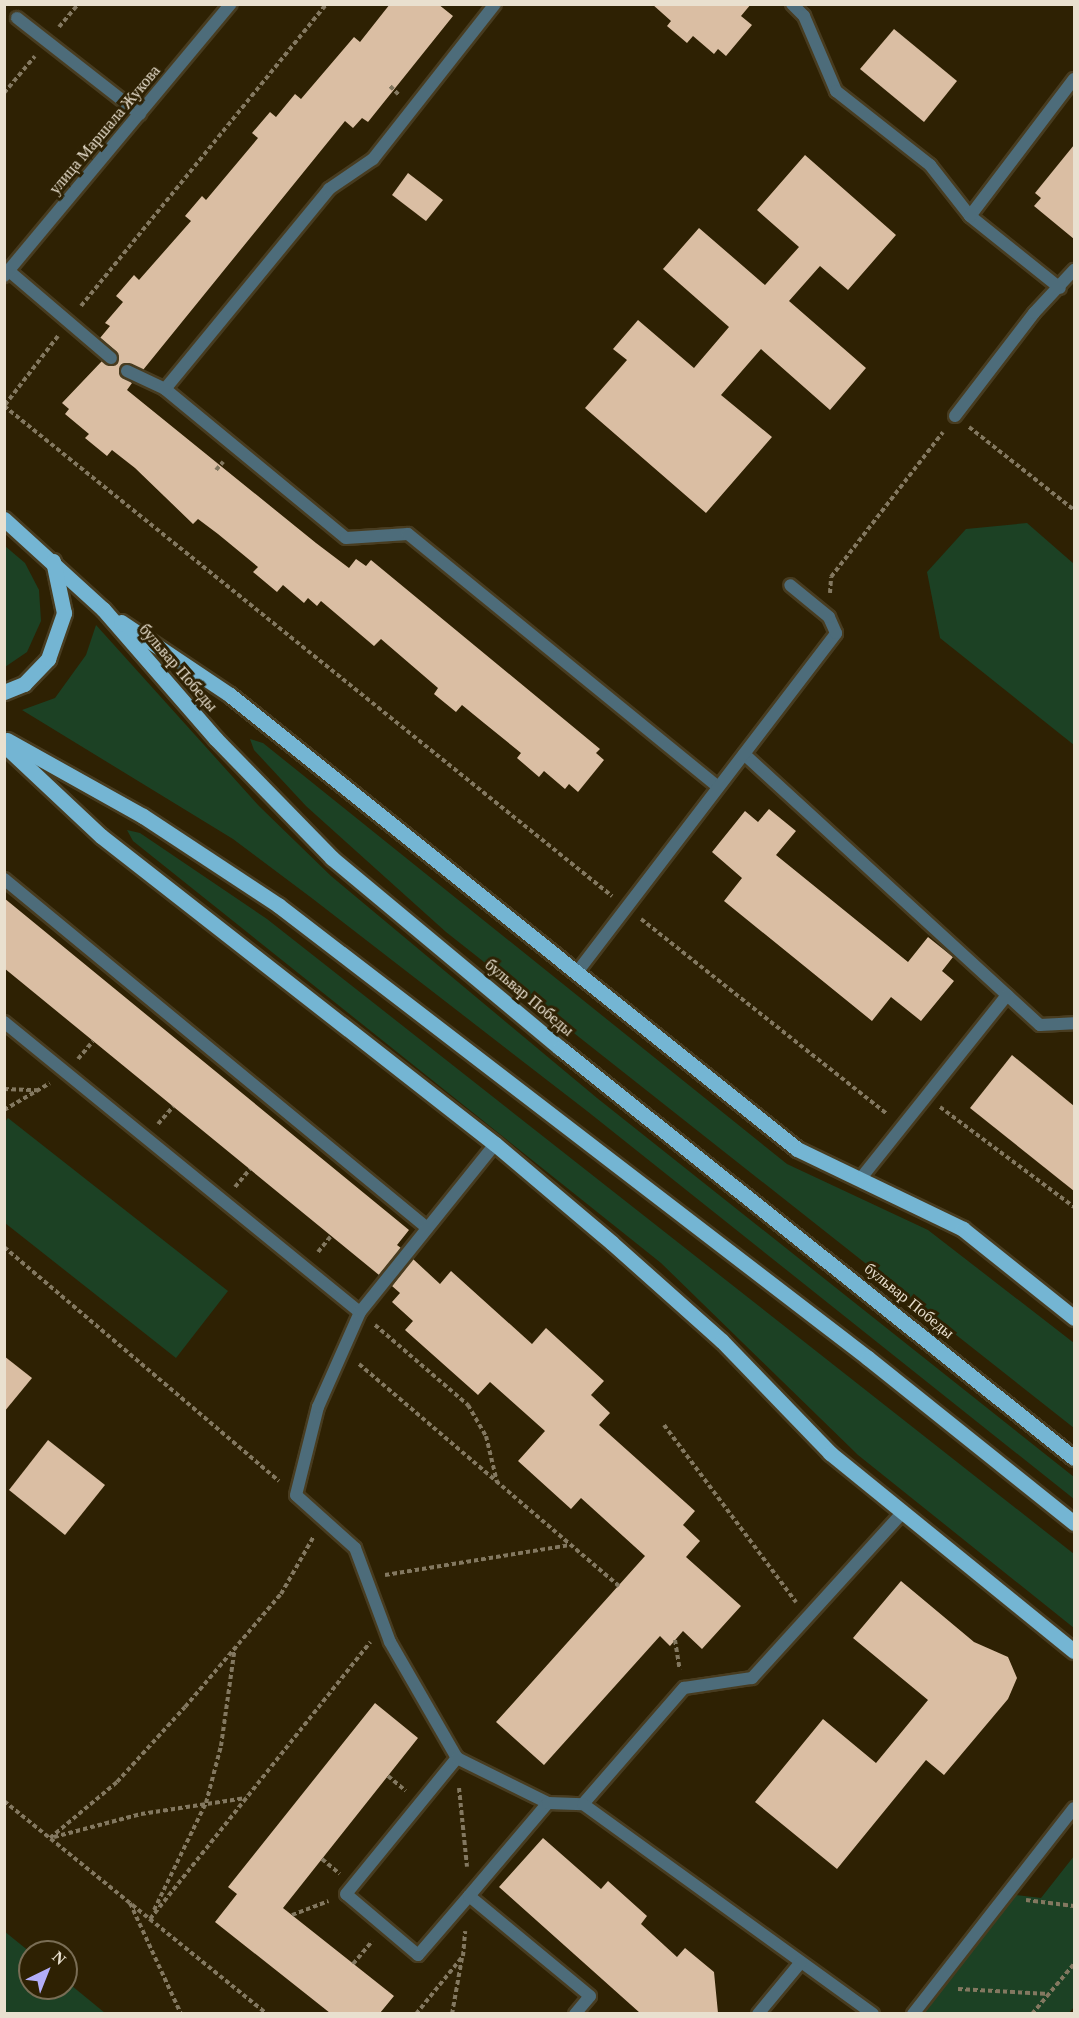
<!DOCTYPE html>
<meta charset="utf-8">
<style>
body{margin:0}
#map{position:relative;width:1079px;height:2018px;overflow:hidden;background:#2e2103;font-family:"Times New Roman",serif}
div>[style]{position:absolute}
.green>*{inset:0;background:#1c4124}
.building>*{inset:0;background:#dabea3}
.path>*{height:4px;margin-top:-2px;transform-origin:0;background:repeating-linear-gradient(90deg,#837860 0 4.5px,transparent 0 7.5px)}
.roads{filter:drop-shadow(2px 0 #483c20) drop-shadow(-2px 0 #483c20) drop-shadow(0 2px #483c20) drop-shadow(0 -2px #483c20)}
.service>*{height:12px;margin:-6px;padding:0 6px;transform-origin:6px;border-radius:6px;background:#4d6c7a}
.minor>*{height:12px;margin:-6px;padding:0 6px;transform-origin:6px;border-radius:6px;background:#4d6c7a}
.tertiary>*{height:12px;margin:-6px;padding:0 6px;transform-origin:6px;border-radius:6px;background:#4d6c7a}
.primary>*{height:15px;margin:-7.5px;padding:0 7.5px;transform-origin:7.5px;border-radius:7.5px;background:#74b5d3}
span{translate:-50% -50%;white-space:nowrap;text-align:center;line-height:1.15;-webkit-text-stroke:6px #2e2103;paint-order:stroke}
.street-label{font-size:16px;color:#e9e0cf}
.frame{position:absolute;inset:0;border:6px solid #e9e0cf;pointer-events:none}
.north{position:absolute;left:18px;top:1940px;width:60px;height:60px;box-sizing:border-box;background:#2e2103;border:2px solid #796d55;border-radius:50%;rotate:43deg;font-size:16px;font-weight:700;line-height:24px;text-align:center;color:#e9e0cf}
.north::after{content:'';display:block;margin:auto;width:21px;height:27px;background:#b2adf9;clip-path:polygon(50% 0,100% 100%,50% 72%,0 100%)}
</style>
<div id="map">
<div class="green">
<div style="clip-path:polygon(1027px 523px,1074px 564px,1074px 745px,940px 638px,927px 572px,966px 529px)"></div>
<div style="clip-path:polygon(5px 546px,25px 563px,39px 590px,41px 621px,27px 652px,5px 667px)"></div>
<div style="clip-path:polygon(96px 625px,259px 806px,331px 876px,597px 1098px,1074px 1477px,1074px 1499px,587px 1111px,313px 899px,233px 839px,22px 710px,55px 698px,86px 655px)"></div>
<div style="clip-path:polygon(250px 739px,263px 743px,787px 1164px,928px 1230px,1074px 1343px,1074px 1428px,446px 932px,306px 806px,254px 750px)"></div>
<div style="clip-path:polygon(127px 830px,140px 833px,267px 919px,1074px 1554px,1074px 1628px,858px 1455px,661px 1263px,133px 841px)"></div>
<div style="clip-path:polygon(8px 1118px,228px 1291px,176px 1358px,5px 1223px,4px 1123px)"></div>
<div style="clip-path:polygon(1074px 1856px,1074px 2007px,1069px 2013px,923px 2013px,1015px 1895px,1041px 1898px)"></div>
<div style="clip-path:polygon(4px 1931px,30px 1952px,30px 1988px,66px 1988px,66px 1981px,105px 2013px,5px 2013px)"></div>
</div>
<div class="building">
<div style="clip-path:polygon(390px 4px,438px 4px,453px 16px,368px 122px,362px 118px,353px 128px,345px 121px,143px 370px,126px 363px,119px 372px,132px 383px,127px 390px,316px 543px,349px 568px,356px 559px,366px 566px,371px 560px,600px 749px,596px 753px,604px 760px,578px 792px,569px 784px,565px 789px,544px 771px,539px 777px,517px 758px,521px 753px,484px 723px,462px 705px,456px 712px,434px 694px,438px 688px,381px 639px,374px 646px,321px 601px,317px 606px,308px 598px,304px 603px,283px 585px,277px 592px,253px 572px,258px 567px,218px 534px,198px 519px,193px 524px,135px 468px,112px 450px,107px 456px,85px 438px,89px 434px,65px 414px,69px 409px,62px 403px,102px 361px,110px 366px,118px 363px,117px 352px,100px 338px,110px 326px,105px 323px,123px 302px,116px 296px,134px 275px,139px 280px,191px 221px,185px 216px,202px 196px,206px 200px,258px 138px,252px 133px,270px 112px,276px 117px,295px 94px,301px 99px,354px 37px,360px 42px)"></div>
<div style="clip-path:polygon(652px 4px,751px 4px,741px 16px,752px 25px,726px 56px,718px 49px,714px 54px,693px 36px,687px 43px,667px 26px,671px 21px)"></div>
<div style="clip-path:polygon(894px 29px,957px 81px,924px 122px,860px 69px)"></div>
<div style="clip-path:polygon(1074px 145px,1074px 239px,1034px 206px,1041px 198px,1035px 193px)"></div>
<div style="clip-path:polygon(805px 155px,896px 235px,848px 290px,820px 266px,789px 301px,866px 368px,830px 410px,761px 349px,721px 395px,772px 437px,706px 513px,585px 408px,627px 360px,613px 349px,638px 320px,694px 368px,729px 327px,663px 269px,699px 228px,765px 285px,799px 247px,757px 210px)"></div>
<div style="clip-path:polygon(408px 173px,443px 200px,426px 221px,392px 195px)"></div>
<div style="clip-path:polygon(769px 809px,796px 831px,776px 855px,908px 962px,928px 937px,953px 957px,942px 971px,954px 981px,921px 1021px,891px 997px,872px 1021px,724px 901px,742px 878px,712px 852px,745px 811px,758px 822px)"></div>
<div style="clip-path:polygon(4px 898px,409px 1230px,397px 1245px,401px 1248px,379px 1275px,4px 968px)"></div>
<div style="clip-path:polygon(1012px 1055px,1074px 1106px,1074px 1191px,970px 1108px)"></div>
<div style="clip-path:polygon(413px 1259px,440px 1284px,451px 1271px,532px 1344px,546px 1328px,604px 1381px,591px 1395px,610px 1413px,599px 1425px,695px 1511px,683px 1525px,700px 1541px,686px 1557px,741px 1606px,702px 1649px,683px 1631px,670px 1646px,660px 1636px,544px 1765px,496px 1722px,645px 1556px,581px 1498px,571px 1509px,518px 1461px,545px 1431px,490px 1382px,478px 1395px,405px 1330px,413px 1321px,392px 1302px,400px 1293px,392px 1286px)"></div>
<div style="clip-path:polygon(4px 1356px,32px 1378px,4px 1412px)"></div>
<div style="clip-path:polygon(48px 1440px,105px 1485px,65px 1535px,9px 1490px)"></div>
<div style="clip-path:polygon(901px 1581px,974px 1642px,1008px 1657px,1017px 1678px,1008px 1699px,944px 1775px,926px 1760px,837px 1869px,755px 1802px,823px 1719px,876px 1763px,928px 1700px,853px 1638px)"></div>
<div style="clip-path:polygon(375px 1703px,418px 1738px,283px 1908px,394px 1996px,380px 2013px,330px 2013px,215px 1922px,237px 1894px,228px 1887px)"></div>
<div style="clip-path:polygon(543px 1838px,601px 1889px,608px 1881px,647px 1916px,641px 1924px,677px 1957px,685px 1948px,714px 1972px,718px 2013px,640px 2013px,499px 1887px)"></div>
</div>
<div class="path">
<div style="left:59px;top:27px;width:30px;rotate:-50deg"></div>
<div style="left:390px;top:86px;width:14px;rotate:45deg"></div>
<div style="left:4px;top:93px;width:48px;rotate:-50deg"></div>
<div style="left:81px;top:306px;width:389px;rotate:-50.9deg"></div>
<div style="left:58px;top:336px;width:88px;rotate:127.6deg"></div>
<div style="left:4px;top:406px;width:781px;rotate:38.87deg"></div>
<div style="left:969px;top:427px;width:134px;rotate:38.3deg"></div>
<div style="left:216px;top:470px;width:11px;rotate:-49deg"></div>
<div style="left:830px;top:593px;width:16px;rotate:-86deg"></div>
<div style="left:831px;top:577px;width:183px;rotate:-52.3deg"></div>
<div style="left:641px;top:919px;width:314px;rotate:38.4deg"></div>
<div style="left:78px;top:1059px;width:23px;rotate:-50deg"></div>
<div style="left:4px;top:1089px;width:33px;rotate:2deg"></div>
<div style="left:940px;top:1107px;width:167px;rotate:36.7deg"></div>
<div style="left:4px;top:1110px;width:53px;rotate:-30.4deg"></div>
<div style="left:158px;top:1124px;width:23px;rotate:-49deg"></div>
<div style="left:235px;top:1187px;width:23px;rotate:-50deg"></div>
<div style="left:4px;top:1247px;width:361px;rotate:40.4deg"></div>
<div style="left:318px;top:1252px;width:21px;rotate:-51deg"></div>
<div style="left:375px;top:1325px;width:123px;rotate:40.7deg"></div>
<div style="left:468px;top:1405px;width:36px;rotate:60deg"></div>
<div style="left:486px;top:1436px;width:47px;rotate:76.6deg"></div>
<div style="left:359px;top:1364px;width:342px;rotate:40.5deg"></div>
<div style="left:664px;top:1425px;width:221px;rotate:53.3deg"></div>
<div style="left:385px;top:1575px;width:187px;rotate:-9.2deg"></div>
<div style="left:675px;top:1640px;width:30px;rotate:81deg"></div>
<div style="left:388px;top:1776px;width:23px;rotate:40deg"></div>
<div style="left:459px;top:1788px;width:79px;rotate:84.2deg"></div>
<div style="left:4px;top:1801px;width:338px;rotate:39deg"></div>
<div style="left:54px;top:1837px;width:90px;rotate:-14.8deg"></div>
<div style="left:141px;top:1814px;width:106px;rotate:-8.7deg"></div>
<div style="left:50px;top:1838px;width:87px;rotate:-39.9deg"></div>
<div style="left:117px;top:1782px;width:101px;rotate:-47.8deg"></div>
<div style="left:185px;top:1707px;width:148px;rotate:-49.7deg"></div>
<div style="left:281px;top:1594px;width:67px;rotate:-60.4deg"></div>
<div style="left:322px;top:1859px;width:23px;rotate:40deg"></div>
<div style="left:1026px;top:1900px;width:48px;rotate:7.1deg"></div>
<div style="left:130px;top:1903px;width:122px;rotate:65.3deg"></div>
<div style="left:154px;top:1910px;width:119px;rotate:-64.1deg"></div>
<div style="left:206px;top:1803px;width:59px;rotate:-75.3deg"></div>
<div style="left:221px;top:1746px;width:100px;rotate:-82deg"></div>
<div style="left:292px;top:1915px;width:39px;rotate:-21deg"></div>
<div style="left:150px;top:1919px;width:354px;rotate:-51.5deg"></div>
<div style="left:353px;top:1964px;width:30px;rotate:-50deg"></div>
<div style="left:958px;top:1989px;width:91px;rotate:3.1deg"></div>
<div style="left:416px;top:2014px;width:75px;rotate:-51deg"></div>
<div style="left:463px;top:1956px;width:25px;rotate:-85deg"></div>
<div style="left:452px;top:2014px;width:57px;rotate:-79.9deg"></div>
<div style="left:1032px;top:2014px;width:65px;rotate:-50deg"></div>
</div>
<div class="roads">
<div class="service">
<div style="left:792px;top:4px;width:17px;rotate:45deg"></div>
<div style="left:804px;top:16px;width:82px;rotate:66.9deg"></div>
<div style="left:836px;top:91px;width:120px;rotate:38.2deg"></div>
<div style="left:930px;top:165px;width:65px;rotate:51.9deg"></div>
<div style="left:970px;top:216px;width:115px;rotate:38.7deg"></div>
<div style="left:17px;top:18px;width:156px;rotate:38deg"></div>
<div style="left:970px;top:216px;width:172px;rotate:-52.8deg"></div>
<div style="left:9px;top:271px;width:134px;rotate:40.5deg"></div>
<div style="left:127px;top:371px;width:42px;rotate:25.3deg"></div>
<div style="left:165px;top:389px;width:234px;rotate:39.5deg"></div>
<div style="left:346px;top:538px;width:62px;rotate:-3.7deg"></div>
<div style="left:408px;top:534px;width:400px;rotate:39.2deg"></div>
<div style="left:165px;top:389px;width:259px;rotate:-50.6deg"></div>
<div style="left:329px;top:189px;width:53px;rotate:-34.3deg"></div>
<div style="left:373px;top:159px;width:197px;rotate:-51.8deg"></div>
<div style="left:955px;top:416px;width:130px;rotate:-52.5deg"></div>
<div style="left:1034px;top:313px;width:59px;rotate:-47.1deg"></div>
<div style="left:744px;top:754px;width:401px;rotate:42.5deg"></div>
<div style="left:1040px;top:1025px;width:34px;rotate:-3deg"></div>
<div style="left:4px;top:879px;width:548px;rotate:39.52deg"></div>
<div style="left:578px;top:971px;width:425px;rotate:-52.6deg"></div>
<div style="left:836px;top:633px;width:17px;rotate:-114deg"></div>
<div style="left:829px;top:617px;width:50px;rotate:-140.6deg"></div>
<div style="left:4px;top:1022px;width:459px;rotate:39.2deg"></div>
<div style="left:861px;top:1178px;width:234px;rotate:-51.4deg"></div>
<div style="left:457px;top:1758px;width:134px;rotate:-120deg"></div>
<div style="left:390px;top:1642px;width:100px;rotate:-110.4deg"></div>
<div style="left:355px;top:1548px;width:79px;rotate:-138.1deg"></div>
<div style="left:296px;top:1495px;width:91px;rotate:-76deg"></div>
<div style="left:318px;top:1407px;width:104px;rotate:-66.1deg"></div>
<div style="left:360px;top:1312px;width:216px;rotate:-51.2deg"></div>
<div style="left:583px;top:1804px;width:154px;rotate:-49deg"></div>
<div style="left:684px;top:1688px;width:69px;rotate:-8.4deg"></div>
<div style="left:752px;top:1678px;width:223px;rotate:-47.7deg"></div>
<div style="left:469px;top:1896px;width:78px;rotate:130.8deg"></div>
<div style="left:418px;top:1955px;width:94px;rotate:-139.7deg"></div>
<div style="left:346px;top:1894px;width:176px;rotate:-50.8deg"></div>
<div style="left:457px;top:1758px;width:102px;rotate:26.3deg"></div>
<div style="left:575px;top:2014px;width:23px;rotate:-50deg"></div>
<div style="left:590px;top:1996px;width:157px;rotate:-140.4deg"></div>
<div style="left:469px;top:1896px;width:122px;rotate:-49.7deg"></div>
<div style="left:548px;top:1803px;width:35px;rotate:2deg"></div>
<div style="left:583px;top:1804px;width:358px;rotate:35.9deg"></div>
<div style="left:758px;top:2014px;width:67px;rotate:-50.4deg"></div>
</div>
<div class="minor">
<div style="left:913px;top:2014px;width:261px;rotate:-52deg"></div>
</div>
<div class="tertiary">
<div style="left:4px;top:276px;width:354px;rotate:-50.2deg"></div>
</div>
<div class="primary">
<div style="left:4px;top:519px;width:134px;rotate:42.3deg"></div>
<div style="left:103px;top:609px;width:172px;rotate:49deg"></div>
<div style="left:216px;top:739px;width:166px;rotate:45.7deg"></div>
<div style="left:332px;top:858px;width:297px;rotate:39.8deg"></div>
<div style="left:560px;top:1048px;width:657px;rotate:38.58deg"></div>
<div style="left:121px;top:622px;width:131px;rotate:33.8deg"></div>
<div style="left:230px;top:695px;width:726px;rotate:38.68deg"></div>
<div style="left:797px;top:1149px;width:184px;rotate:25.7deg"></div>
<div style="left:963px;top:1229px;width:142px;rotate:38.7deg"></div>
<div style="left:4px;top:692px;width:22px;rotate:-22deg"></div>
<div style="left:24px;top:684px;width:35px;rotate:-46deg"></div>
<div style="left:48px;top:659px;width:49px;rotate:-70.8deg"></div>
<div style="left:64px;top:613px;width:53px;rotate:-101.9deg"></div>
<div style="left:7px;top:740px;width:156px;rotate:29.2deg"></div>
<div style="left:143px;top:816px;width:162px;rotate:33.4deg"></div>
<div style="left:278px;top:905px;width:744px;rotate:37.52deg"></div>
<div style="left:868px;top:1358px;width:264px;rotate:38.7deg"></div>
<div style="left:4px;top:745px;width:133px;rotate:43.2deg"></div>
<div style="left:101px;top:836px;width:500px;rotate:38.02deg"></div>
<div style="left:495px;top:1144px;width:153px;rotate:40.2deg"></div>
<div style="left:612px;top:1243px;width:147px;rotate:41.7deg"></div>
<div style="left:722px;top:1341px;width:156px;rotate:46deg"></div>
<div style="left:830px;top:1453px;width:314px;rotate:39.1deg"></div>
</div>
</div>
<div class="street-label">
<span style="left:105px;top:130px;rotate:-50deg">улица Маршала Жукова</span>
<span style="left:178px;top:668px;rotate:49deg">бульвар Победы</span>
<span style="left:529px;top:998px;rotate:40deg">бульвар Победы</span>
<span style="left:909px;top:1301px;rotate:39deg">бульвар Победы</span>
</div>
<div class="frame"></div>
<div class="north">N</div>
</div>
